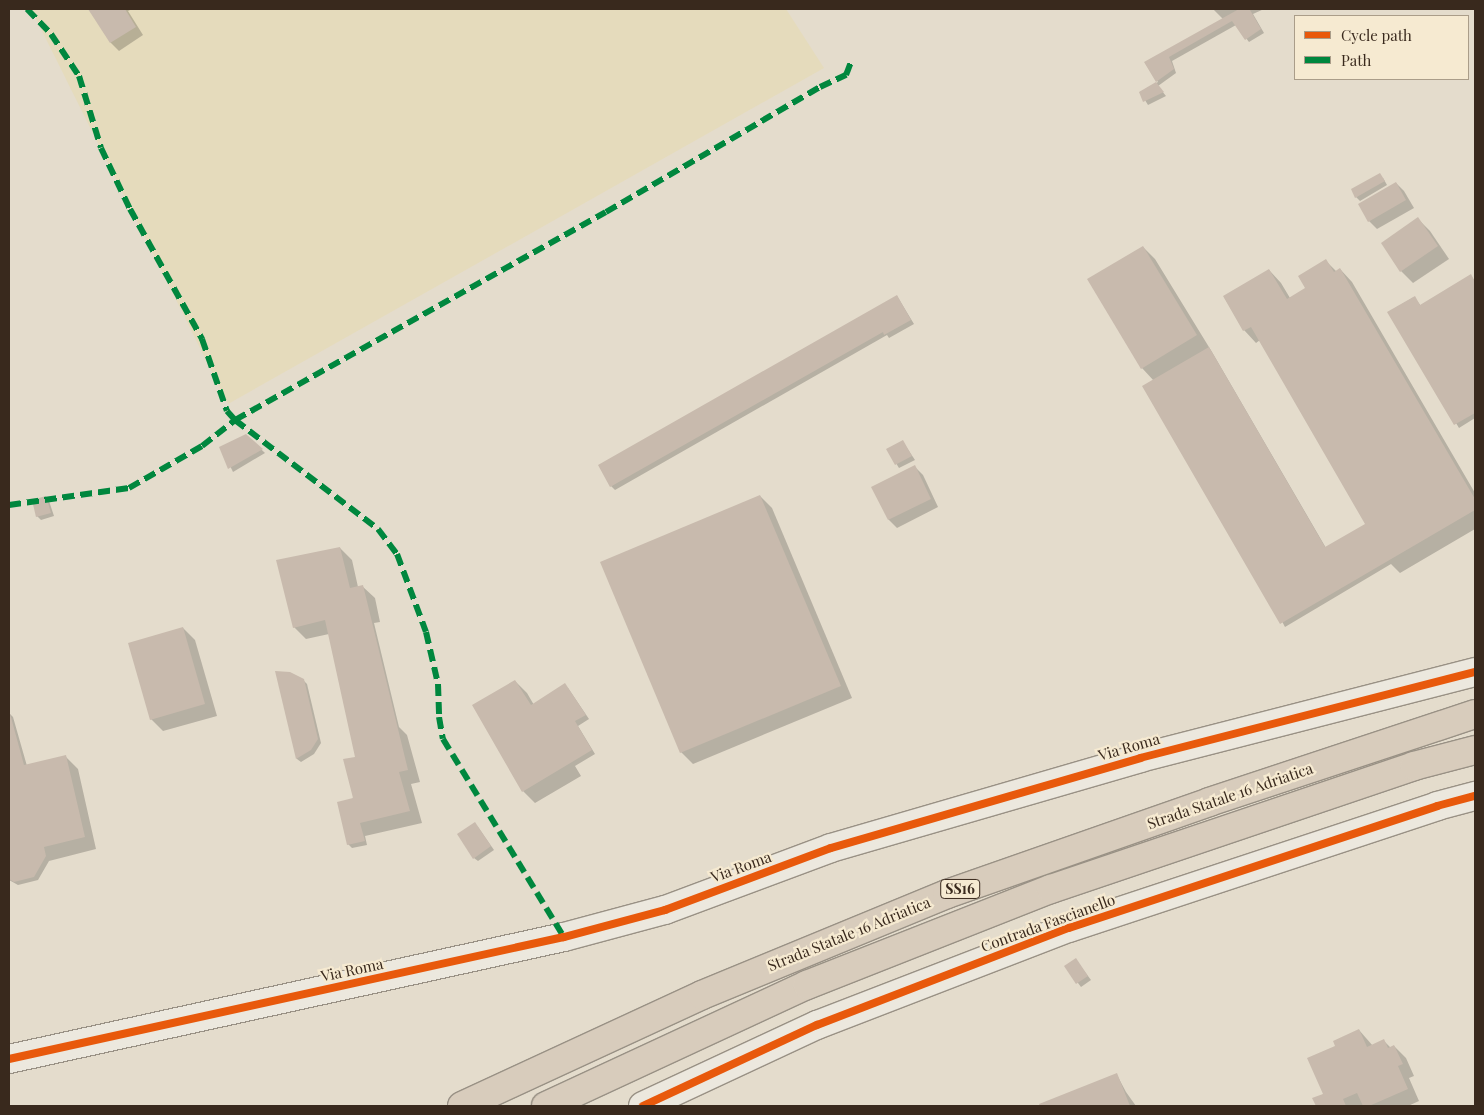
<!DOCTYPE html>
<style>
body{margin:0}
#map{position:relative;width:1484px;height:1115px;overflow:hidden;background:#e4dccc;font-family:"Playfair Display",serif}
div>[style]{position:absolute}
.farmland>*{inset:0;background:#e5dbbc}
.shadow>*{inset:0;background:#0003}
.building>*{inset:0;background:#c8baad}
.roads{filter:drop-shadow(1px 0 #999185) drop-shadow(-1px 0 #999185) drop-shadow(0 1px #999185) drop-shadow(0 -1px #999185)}
.secondary>*{height:28px;margin:-14px;padding:0 14px;transform-origin:14px;border-radius:14px;background:#ece8de}
.highway>*{height:28px;margin:-14px;padding:0 14px;transform-origin:14px;border-radius:14px;background:#d8ccbc}
.quiet>*{height:6px;margin-top:-3px;transform-origin:0;background:repeating-linear-gradient(90deg,#00873e 0 12px,transparent 0 18px)}
.cycleway>*{height:8px;margin:-4px;padding:0 4px;transform-origin:4px;border-radius:4px;background:#e8590c}
span{translate:-50% -50%;white-space:nowrap;text-align:center;line-height:1.15;-webkit-text-stroke:4.5px #f6ead1;paint-order:stroke}
.shield-label span{padding:1px 4px;background:#f6ead1;border:1px solid;border-radius:4px;-webkit-text-stroke-width:0}
.shield-label{font-size:14px;color:#39291d;font-weight:700}
.street-label{font-size:15px;color:#39291d}
.frame{position:absolute;inset:0;border:10px solid #39291d;pointer-events:none}
.legend{position:absolute;left:1294px;top:15px;width:175px;height:65px;box-sizing:border-box;background:#f6ead1;border:1px solid #aa9d89;margin:0;padding:6px 9px;list-style:none;font-size:15px;color:#39291d}
.legend li{display:flex;align-items:center;gap:10px;height:25px}
.legend b{width:25px;border:1px solid #aa9d89}
</style>
<div id="map">
<div class="farmland">
<div style="clip-path:polygon(31px 9px,786px 9px,824px 68px,228px 404px)"></div>
</div>
<div class="shadow">
<div style="clip-path:polygon(89px 9px,132px 9px,128px 11px,143px 35px,119px 51px,111px 43px)"></div>
<div style="clip-path:polygon(1213px 9px,1264px 9px,1253px 14px,1264px 33px,1249px 42px,1236px 25px,1172px 61px,1176px 73px,1158px 86px,1166px 96px,1148px 105px,1140px 92px,1158px 82px,1145px 63px,1223px 19px)"></div>
<div style="clip-path:polygon(1383px 178px,1387px 185px,1360px 201px,1356px 197px)"></div>
<div style="clip-path:polygon(1396px 183px,1404px 191px,1414px 208px,1377px 229px,1369px 221px)"></div>
<div style="clip-path:polygon(1418px 219px,1430px 231px,1449px 259px,1413px 283px,1401px 271px)"></div>
<div style="clip-path:polygon(1143px 247px,1155px 259px,1212px 352px,1326px 548px,1367px 524px,1260px 340px,1256px 343px,1244px 330px,1224px 297px,1269px 270px,1281px 283px,1290px 298px,1307px 288px,1326px 261px,1337px 272px,1340px 269px,1352px 282px,1475px 493px,1475px 529px,1400px 573px,1391px 564px,1285px 627px,1154px 381px,1142px 368px)"></div>
<div style="clip-path:polygon(1471px 276px,1475px 281px,1475px 418px,1459px 428px,1389px 312px,1414px 297px,1421px 306px)"></div>
<div style="clip-path:polygon(897px 296px,914px 324px,889px 338px,887px 335px,615px 490px,611px 486px)"></div>
<div style="clip-path:polygon(246px 435px,265px 453px,233px 472px,221px 447px)"></div>
<div style="clip-path:polygon(903px 442px,915px 460px,899px 468px,888px 450px)"></div>
<div style="clip-path:polygon(915px 467px,923px 475px,938px 507px,897px 528px,889px 520px,873px 487px)"></div>
<div style="clip-path:polygon(760px 496px,772px 508px,852px 698px,693px 764px,681px 752px)"></div>
<div style="clip-path:polygon(46px 497px,49px 501px,54px 516px,41px 520px,37px 516px)"></div>
<div style="clip-path:polygon(340px 548px,352px 560px,358px 587px,362px 586px,375px 598px,380px 622px,374px 623px,399px 727px,407px 735px,420px 782px,411px 784px,422px 823px,365px 836px,367px 845px,352px 848px,348px 844px,357px 758px,329px 634px,306px 639px,294px 627px)"></div>
<div style="clip-path:polygon(183px 628px,195px 640px,217px 716px,163px 731px,151px 719px)"></div>
<div style="clip-path:polygon(277px 672px,303px 680px,307px 684px,321px 743px,314px 754px,301px 762px,297px 759px)"></div>
<div style="clip-path:polygon(515px 681px,527px 693px,534px 705px,568px 688px,589px 719px,578px 726px,595px 754px,575px 766px,581px 776px,535px 803px,523px 791px)"></div>
<div style="clip-path:polygon(9px 713px,13px 717px,27px 766px,66px 757px,78px 769px,96px 849px,49px 861px,38px 880px,18px 885px,9px 880px)"></div>
<div style="clip-path:polygon(478px 827px,494px 850px,478px 861px,474px 858px)"></div>
<div style="clip-path:polygon(1079px 964px,1091px 980px,1081px 987px,1066px 967px)"></div>
<div style="clip-path:polygon(1359px 1030px,1373px 1046px,1384px 1041px,1391px 1048px,1394px 1046px,1406px 1058px,1414px 1076px,1409px 1078px,1419px 1101px,1408px 1106px,1317px 1106px,1314px 1099px,1324px 1094px,1337px 1046px)"></div>
<div style="clip-path:polygon(1117px 1075px,1126px 1092px,1136px 1106px,1042px 1106px,1041px 1104px)"></div>
</div>
<div class="building">
<div style="clip-path:polygon(88px 9px,125px 9px,136px 27px,110px 43px)"></div>
<div style="clip-path:polygon(1239px 9px,1254px 9px,1250px 10px,1261px 29px,1245px 40px,1232px 21px,1169px 57px,1174px 69px,1156px 82px,1144px 62px)"></div>
<div style="clip-path:polygon(1156px 82px,1164px 92px,1143px 102px,1139px 92px)"></div>
<div style="clip-path:polygon(1380px 173px,1385px 181px,1355px 198px,1351px 189px)"></div>
<div style="clip-path:polygon(1396px 182px,1406px 200px,1368px 222px,1358px 204px)"></div>
<div style="clip-path:polygon(1418px 217px,1438px 246px,1400px 272px,1381px 243px)"></div>
<div style="clip-path:polygon(1143px 246px,1197px 335px,1141px 369px,1087px 279px)"></div>
<div style="clip-path:polygon(1326px 259px,1334px 272px,1340px 268px,1475px 499px,1475px 510px,1280px 624px,1142px 386px,1209px 347px,1325px 547px,1365px 524px,1251px 327px,1243px 331px,1223px 296px,1269px 269px,1287px 299px,1305px 288px,1298px 276px)"></div>
<div style="clip-path:polygon(1471px 274px,1475px 282px,1475px 413px,1454px 425px,1387px 312px,1415px 296px,1420px 305px)"></div>
<div style="clip-path:polygon(897px 295px,911px 320px,884px 335px,883px 332px,610px 487px,598px 465px)"></div>
<div style="clip-path:polygon(246px 434px,263px 449px,228px 469px,219px 447px)"></div>
<div style="clip-path:polygon(903px 440px,912px 456px,895px 465px,886px 449px)"></div>
<div style="clip-path:polygon(915px 465px,931px 499px,888px 520px,871px 487px)"></div>
<div style="clip-path:polygon(760px 495px,841px 686px,680px 753px,600px 562px)"></div>
<div style="clip-path:polygon(46px 496px,51px 513px,36px 517px,32px 500px)"></div>
<div style="clip-path:polygon(340px 547px,350px 588px,363px 585px,408px 770px,399px 772px,410px 811px,360px 823px,365px 841px,347px 845px,337px 802px,353px 798px,343px 759px,355px 757px,325px 620px,293px 628px,276px 560px)"></div>
<div style="clip-path:polygon(183px 627px,205px 704px,150px 720px,128px 643px)"></div>
<div style="clip-path:polygon(275px 671px,290px 672px,304px 679px,318px 739px,311px 750px,296px 759px)"></div>
<div style="clip-path:polygon(515px 680px,531px 705px,565px 683px,586px 715px,575px 721px,592px 750px,522px 792px,472px 705px)"></div>
<div style="clip-path:polygon(9px 710px,24px 765px,66px 755px,85px 837px,44px 847px,46px 856px,34px 877px,14px 882px,9px 879px)"></div>
<div style="clip-path:polygon(475px 822px,491px 846px,473px 859px,457px 834px)"></div>
<div style="clip-path:polygon(1076px 958px,1088px 976px,1076px 984px,1064px 966px)"></div>
<div style="clip-path:polygon(1359px 1029px,1367px 1047px,1384px 1039px,1388px 1048px,1394px 1045px,1403px 1064px,1398px 1066px,1408px 1089px,1369px 1106px,1363px 1106px,1357px 1093px,1343px 1099px,1346px 1106px,1316px 1106px,1312px 1098px,1323px 1094px,1307px 1058px,1335px 1046px,1333px 1041px)"></div>
<div style="clip-path:polygon(1117px 1073px,1130px 1106px,1040px 1106px,1039px 1104px)"></div>
</div>
<div class="roads">
<div class="secondary">
<div style="left:9px;top:1059px;width:568px;rotate:-12.4deg"></div>
<div style="left:564px;top:937px;width:105px;rotate:-15deg"></div>
<div style="left:665px;top:910px;width:177px;rotate:-20.5deg"></div>
<div style="left:831px;top:848px;width:322px;rotate:-16.2deg"></div>
<div style="left:1140px;top:758px;width:346px;rotate:-14.4deg"></div>
<div style="left:643px;top:1106px;width:192px;rotate:-25deg"></div>
<div style="left:817px;top:1025px;width:270px;rotate:-21.1deg"></div>
<div style="left:1069px;top:928px;width:388px;rotate:-18.3deg"></div>
<div style="left:1437px;top:806px;width:39px;rotate:-15deg"></div>
</div>
<div class="highway">
<div style="left:462px;top:1106px;width:264px;rotate:-24.8deg"></div>
<div style="left:702px;top:995px;width:265px;rotate:-22.4deg"></div>
<div style="left:947px;top:894px;width:278px;rotate:-19.3deg"></div>
<div style="left:1209px;top:802px;width:280px;rotate:-18.3deg"></div>
<div style="left:546px;top:1106px;width:288px;rotate:-24.9deg"></div>
<div style="left:807px;top:985px;width:262px;rotate:-21.5deg"></div>
<div style="left:1051px;top:889px;width:383px;rotate:-18.7deg"></div>
<div style="left:1414px;top:766px;width:63px;rotate:-14.7deg"></div>
</div>
</div>
<div class="quiet">
<div style="left:27px;top:9px;width:35px;rotate:46deg"></div>
<div style="left:51px;top:34px;width:50px;rotate:56.3deg"></div>
<div style="left:79px;top:76px;width:75px;rotate:73deg"></div>
<div style="left:101px;top:148px;width:68px;rotate:64.6deg"></div>
<div style="left:130px;top:209px;width:149px;rotate:61deg"></div>
<div style="left:202px;top:339px;width:76px;rotate:70.9deg"></div>
<div style="left:227px;top:411px;width:12px;rotate:48deg"></div>
<div style="left:235px;top:420px;width:180px;rotate:37.3deg"></div>
<div style="left:378px;top:529px;width:31px;rotate:53deg"></div>
<div style="left:397px;top:554px;width:83px;rotate:69.6deg"></div>
<div style="left:426px;top:632px;width:53px;rotate:77deg"></div>
<div style="left:438px;top:684px;width:33px;rotate:88deg"></div>
<div style="left:439px;top:717px;width:22px;rotate:80deg"></div>
<div style="left:443px;top:739px;width:232px;rotate:58.6deg"></div>
<div style="left:9px;top:505px;width:121px;rotate:-8.1deg"></div>
<div style="left:129px;top:488px;width:84px;rotate:-29.9deg"></div>
<div style="left:202px;top:446px;width:42px;rotate:-38.2deg"></div>
<div style="left:235px;top:420px;width:425px;rotate:-29.3deg"></div>
<div style="left:606px;top:212px;width:248px;rotate:-30.3deg"></div>
<div style="left:820px;top:87px;width:29px;rotate:-25deg"></div>
<div style="left:846px;top:75px;width:17px;rotate:-69deg"></div>
</div>
<div class="cycleway">
<div style="left:9px;top:1059px;width:568px;rotate:-12.4deg"></div>
<div style="left:564px;top:937px;width:105px;rotate:-15deg"></div>
<div style="left:665px;top:910px;width:177px;rotate:-20.5deg"></div>
<div style="left:831px;top:848px;width:322px;rotate:-16.2deg"></div>
<div style="left:1140px;top:758px;width:346px;rotate:-14.4deg"></div>
<div style="left:643px;top:1106px;width:192px;rotate:-25deg"></div>
<div style="left:817px;top:1025px;width:270px;rotate:-21.1deg"></div>
<div style="left:1069px;top:928px;width:388px;rotate:-18.3deg"></div>
<div style="left:1437px;top:806px;width:39px;rotate:-15deg"></div>
</div>
<div class="shield-label">
<span style="left:960px;top:889px">SS16</span>
</div>
<div class="street-label">
<span style="left:1129px;top:747px;rotate:-16deg">Via Roma</span>
<span style="left:1230px;top:796px;rotate:-19deg">Strada Statale 16 Adriatica</span>
<span style="left:741px;top:867px;rotate:-20deg">Via Roma</span>
<span style="left:1048px;top:923px;rotate:-20deg">Contrada Fascianello</span>
<span style="left:849px;top:934px;rotate:-22deg">Strada Statale 16 Adriatica</span>
<span style="left:352px;top:970px;rotate:-12deg">Via Roma</span>
</div>
<div class="frame"></div>
<ul class="legend">
<li><b style="height:6px;background:#e8590c"></b>Cycle path</li>
<li><b style="height:6px;background:#00873e"></b>Path</li>
</ul>
</div>
